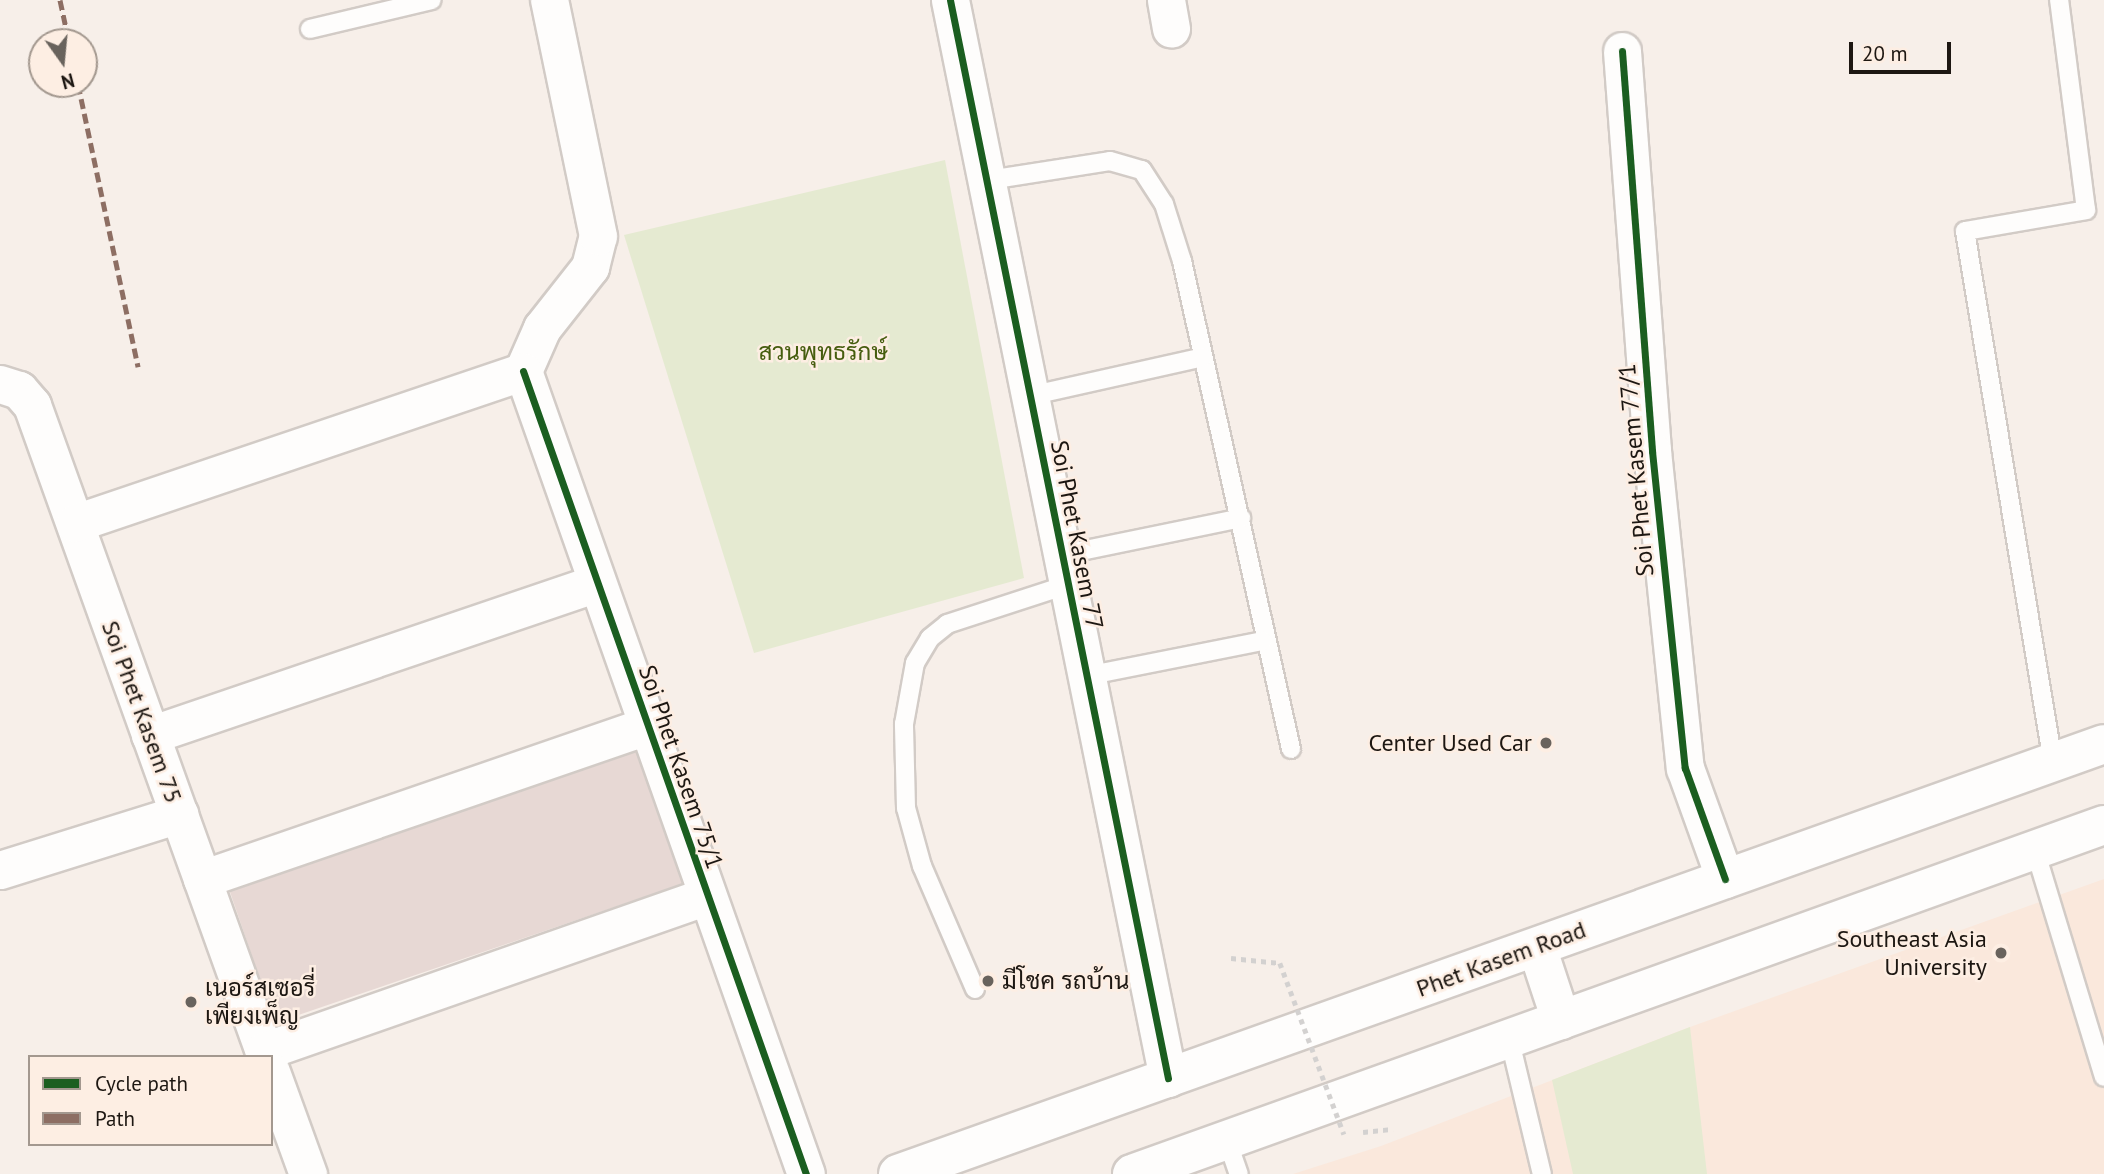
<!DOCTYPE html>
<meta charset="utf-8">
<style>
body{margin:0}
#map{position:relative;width:2104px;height:1174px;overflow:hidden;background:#f7efe9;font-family:"PT Sans",Sarabun,sans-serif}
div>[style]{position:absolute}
.built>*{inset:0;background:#fae8dc}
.green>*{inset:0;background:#e5ead1}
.building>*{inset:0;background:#e7d8d4}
.path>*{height:4.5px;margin-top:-2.25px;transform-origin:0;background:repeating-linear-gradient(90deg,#d3d1d0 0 5px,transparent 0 10px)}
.roads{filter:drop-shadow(2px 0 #d2cbc6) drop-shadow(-2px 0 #d2cbc6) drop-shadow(0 2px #d2cbc6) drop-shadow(0 -2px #d2cbc6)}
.lane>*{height:18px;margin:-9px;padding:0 9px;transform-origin:9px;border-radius:9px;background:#fefdfc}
.street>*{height:37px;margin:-18.5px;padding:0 18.5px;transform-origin:18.5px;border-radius:18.5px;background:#fefdfc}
.primary>*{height:38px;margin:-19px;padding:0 19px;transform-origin:19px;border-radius:19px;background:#fefdfc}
.path-bridge>*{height:4.5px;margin-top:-2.25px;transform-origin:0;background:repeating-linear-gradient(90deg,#d3d1d0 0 5px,transparent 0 10px)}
.quiet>*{height:5px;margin-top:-2.5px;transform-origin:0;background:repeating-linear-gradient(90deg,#8d6e63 0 10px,transparent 0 15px)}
.cycleway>*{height:7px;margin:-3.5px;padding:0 3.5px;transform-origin:3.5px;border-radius:3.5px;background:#1b5e20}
.dots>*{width:19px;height:19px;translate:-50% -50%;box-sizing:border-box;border:4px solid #fdeee3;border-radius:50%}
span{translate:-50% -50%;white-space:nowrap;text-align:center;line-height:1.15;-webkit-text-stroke:5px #fdeee3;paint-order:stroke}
.park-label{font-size:24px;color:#465d0f}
.street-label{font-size:24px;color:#1d1712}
.poi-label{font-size:24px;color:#1d1712}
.right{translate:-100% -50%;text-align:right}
.left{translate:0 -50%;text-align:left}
.legend{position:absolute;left:28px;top:1055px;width:245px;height:91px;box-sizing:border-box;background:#fdeee3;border:2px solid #a3988f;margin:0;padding:9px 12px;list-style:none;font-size:21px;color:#1d1712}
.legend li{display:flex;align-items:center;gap:14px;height:35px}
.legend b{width:35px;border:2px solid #a3988f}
.north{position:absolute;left:28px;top:28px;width:70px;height:70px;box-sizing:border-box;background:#fdeee3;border:2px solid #a3988f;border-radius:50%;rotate:165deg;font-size:19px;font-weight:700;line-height:28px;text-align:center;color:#1d1712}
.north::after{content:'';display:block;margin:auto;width:24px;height:32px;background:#69635d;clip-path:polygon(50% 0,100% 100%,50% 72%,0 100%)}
.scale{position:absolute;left:1849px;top:42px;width:102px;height:32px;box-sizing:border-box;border:4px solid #1d1712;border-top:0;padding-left:9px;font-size:21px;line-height:24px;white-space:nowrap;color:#1d1712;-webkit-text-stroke:5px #fdeee3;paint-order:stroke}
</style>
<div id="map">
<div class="built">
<div style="clip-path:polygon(2104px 879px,2104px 1174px,1293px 1174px,1381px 1146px,1690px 1027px)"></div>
</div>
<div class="green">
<div style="clip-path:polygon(945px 160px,1024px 578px,754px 653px,624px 235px)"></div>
<div style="clip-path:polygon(1690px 1027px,1707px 1174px,1573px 1174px,1552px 1080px)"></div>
</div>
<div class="building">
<div style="clip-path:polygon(640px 749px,685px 883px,275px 1023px,229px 889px)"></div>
</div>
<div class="path">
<div style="left:1231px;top:958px;width:49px;rotate:5.8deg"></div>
<div style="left:1363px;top:1132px;width:30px;rotate:-6deg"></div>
</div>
<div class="roads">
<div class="lane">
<div style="left:310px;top:29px;width:125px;rotate:-13.4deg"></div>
<div style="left:989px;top:180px;width:122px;rotate:-8.9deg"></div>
<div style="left:1110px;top:161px;width:33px;rotate:16deg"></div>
<div style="left:1142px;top:170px;width:40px;rotate:57.1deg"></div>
<div style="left:1164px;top:204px;width:60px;rotate:72.5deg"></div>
<div style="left:1182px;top:261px;width:500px;rotate:77.41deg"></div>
<div style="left:1029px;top:396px;width:178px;rotate:-12.6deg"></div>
<div style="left:1061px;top:555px;width:184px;rotate:-11.6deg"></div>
<div style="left:1086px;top:676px;width:180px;rotate:-11.2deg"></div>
<div style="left:2053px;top:762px;width:538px;rotate:-99.41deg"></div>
<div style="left:1965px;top:231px;width:123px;rotate:-9.8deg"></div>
<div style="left:2086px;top:210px;width:212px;rotate:-97.3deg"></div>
<div style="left:2035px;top:850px;width:237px;rotate:73.1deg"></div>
<div style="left:975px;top:989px;width:134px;rotate:-113.3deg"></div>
<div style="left:922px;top:866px;width:60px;rotate:-105.4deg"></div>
<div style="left:906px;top:808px;width:84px;rotate:-91.4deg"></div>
<div style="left:904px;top:724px;width:62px;rotate:-79.8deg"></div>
<div style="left:915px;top:663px;width:29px;rotate:-59deg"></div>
<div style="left:930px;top:638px;width:22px;rotate:-39deg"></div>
<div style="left:947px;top:624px;width:126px;rotate:-18deg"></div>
<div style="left:1509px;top:1037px;width:141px;rotate:76.5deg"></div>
<div style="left:1227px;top:1140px;width:36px;rotate:71deg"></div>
</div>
<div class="street">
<div style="left:950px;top:0;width:1100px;rotate:78.57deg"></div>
<div style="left:1166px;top:0;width:29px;rotate:80deg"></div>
<div style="left:1622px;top:51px;width:401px;rotate:85.7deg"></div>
<div style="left:1652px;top:451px;width:319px;rotate:84.1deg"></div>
<div style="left:1685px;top:768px;width:118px;rotate:70.2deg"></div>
<div style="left:523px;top:371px;width:851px;rotate:70.59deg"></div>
<div style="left:523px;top:371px;width:47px;rotate:-66.2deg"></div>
<div style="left:542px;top:328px;width:78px;rotate:-51.8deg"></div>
<div style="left:590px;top:267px;width:32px;rotate:-76deg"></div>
<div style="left:598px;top:236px;width:241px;rotate:-101.7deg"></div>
<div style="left:0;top:384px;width:20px;rotate:18deg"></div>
<div style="left:19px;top:390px;width:20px;rotate:49deg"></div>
<div style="left:32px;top:405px;width:693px;rotate:70.26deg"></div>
<div style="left:75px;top:523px;width:473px;rotate:-18.7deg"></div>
<div style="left:150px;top:735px;width:472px;rotate:-18.8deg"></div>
<div style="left:0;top:870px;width:188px;rotate:-17.4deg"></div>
<div style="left:202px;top:879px;width:471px;rotate:-19deg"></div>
<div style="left:264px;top:1051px;width:468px;rotate:-19.3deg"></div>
<div style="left:271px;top:1072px;width:109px;rotate:70.1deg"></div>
</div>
<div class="primary">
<div style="left:1537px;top:947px;width:77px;rotate:71.8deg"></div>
<div style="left:898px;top:1174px;width:1280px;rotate:-19.62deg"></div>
<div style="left:1132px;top:1174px;width:1033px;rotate:-19.75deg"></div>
</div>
</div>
<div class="path-bridge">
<div style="left:1280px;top:963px;width:183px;rotate:69.5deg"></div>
</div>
<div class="quiet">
<div style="left:60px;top:0;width:43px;rotate:77.9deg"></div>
<div style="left:78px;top:84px;width:289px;rotate:78deg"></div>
</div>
<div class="cycleway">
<div style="left:950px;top:0;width:1100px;rotate:78.57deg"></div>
<div style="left:1622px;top:51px;width:401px;rotate:85.7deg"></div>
<div style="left:1652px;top:451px;width:319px;rotate:84.1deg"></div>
<div style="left:1685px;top:768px;width:118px;rotate:70.2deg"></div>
<div style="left:523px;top:371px;width:851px;rotate:70.59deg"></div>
</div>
<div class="dots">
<div style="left:1546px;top:743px;background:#69635d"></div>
<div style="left:2001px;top:953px;background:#69635d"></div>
<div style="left:988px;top:981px;background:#69635d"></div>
<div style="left:191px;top:1002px;background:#69635d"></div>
</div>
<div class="park-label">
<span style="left:823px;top:352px">สวนพุทธรักษ์</span>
</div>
<div class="street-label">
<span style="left:1636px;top:470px;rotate:-95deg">Soi Phet Kasem 77/1</span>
<span style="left:1077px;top:535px;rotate:79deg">Soi Phet Kasem 77</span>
<span style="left:142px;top:712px;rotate:70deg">Soi Phet Kasem 75</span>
<span style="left:681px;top:767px;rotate:71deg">Soi Phet Kasem 75/1</span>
<span style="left:1501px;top:959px;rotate:-20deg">Phet Kasem Road</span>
</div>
<div class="poi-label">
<span class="right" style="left:1532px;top:743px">Center Used Car</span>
<span class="right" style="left:1987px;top:953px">Southeast Asia<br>University</span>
<span class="left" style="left:1002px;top:981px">มีโชค รถบ้าน</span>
<span class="left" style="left:205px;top:1002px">เนอร์สเซอรี่<br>เพียงเพ็ญ</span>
</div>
<ul class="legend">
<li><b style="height:9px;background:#1b5e20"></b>Cycle path</li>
<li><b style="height:9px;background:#8d6e63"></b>Path</li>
</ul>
<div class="north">N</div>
<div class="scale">20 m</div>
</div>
